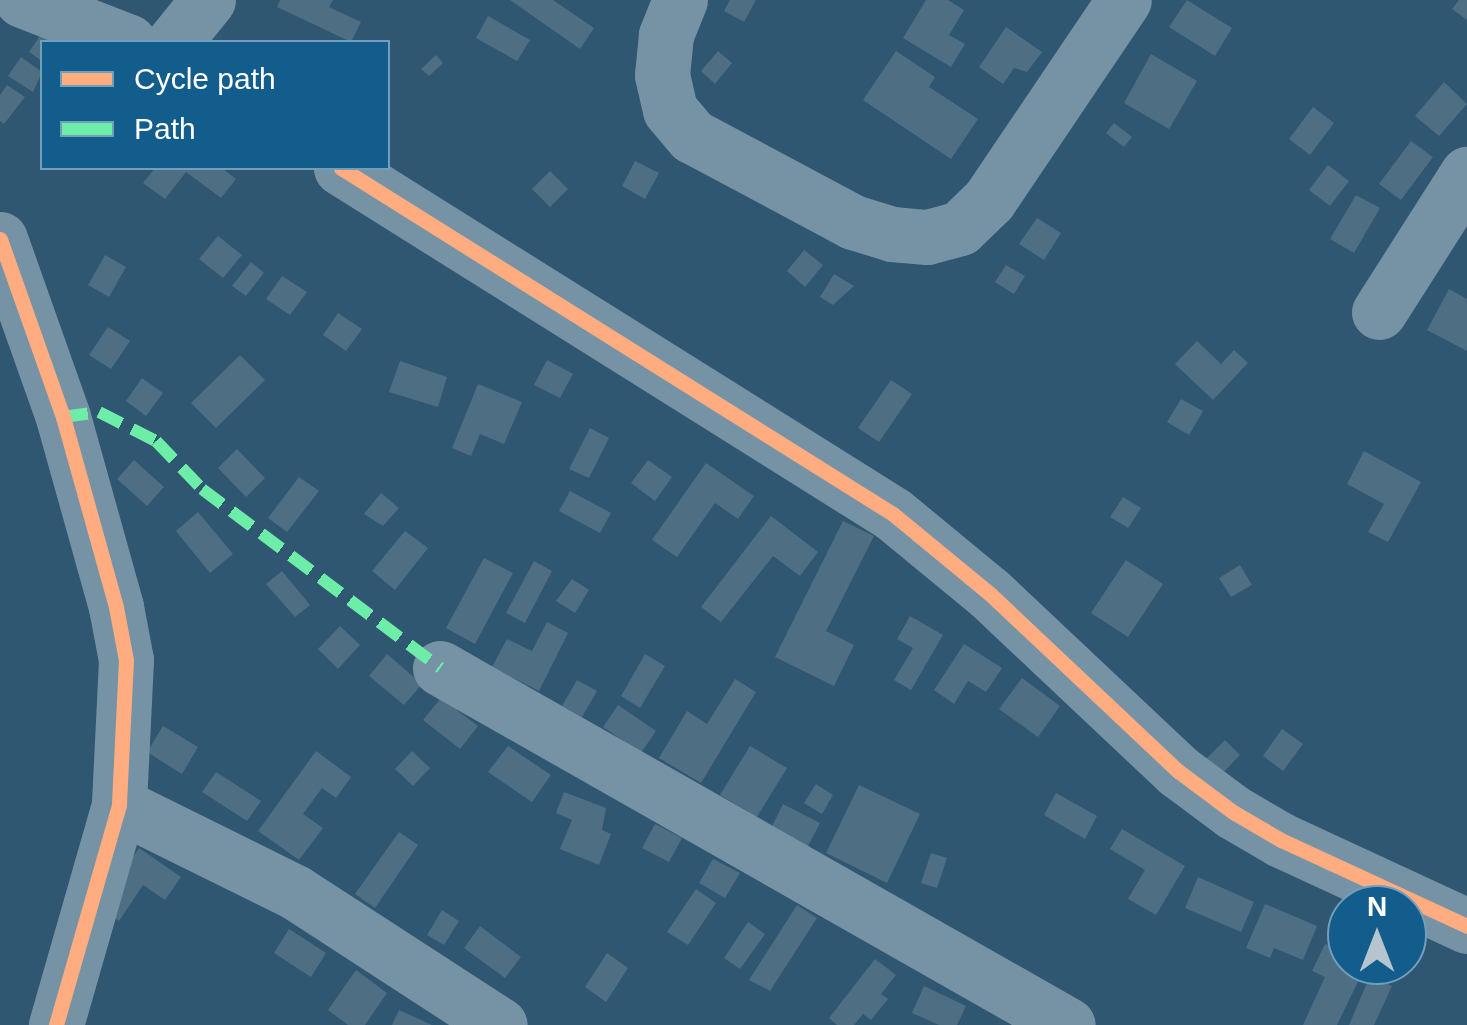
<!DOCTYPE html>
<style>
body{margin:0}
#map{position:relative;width:1467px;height:1025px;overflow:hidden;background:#2f5771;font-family:Arial,sans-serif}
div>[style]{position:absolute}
.building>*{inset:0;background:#4e6e83}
.minor>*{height:55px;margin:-27.5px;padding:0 27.5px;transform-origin:27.5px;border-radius:27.5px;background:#7693a5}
.quiet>*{height:12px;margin-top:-6px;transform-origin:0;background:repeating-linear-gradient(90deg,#6deda7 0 25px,transparent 0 37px)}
.cycleway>*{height:15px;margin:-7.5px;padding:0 7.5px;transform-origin:7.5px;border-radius:7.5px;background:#ffac80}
span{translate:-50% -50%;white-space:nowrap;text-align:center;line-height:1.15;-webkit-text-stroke:8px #135d8d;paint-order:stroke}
.legend{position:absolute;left:40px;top:40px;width:350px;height:130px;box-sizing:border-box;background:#135d8d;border:2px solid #719ebb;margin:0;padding:12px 18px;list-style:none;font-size:30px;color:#fff}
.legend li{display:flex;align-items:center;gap:20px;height:50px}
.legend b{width:50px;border:2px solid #719ebb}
.north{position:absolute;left:1327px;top:885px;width:100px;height:100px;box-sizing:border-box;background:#135d8d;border:2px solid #719ebb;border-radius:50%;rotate:0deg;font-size:28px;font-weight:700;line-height:40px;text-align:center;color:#fff}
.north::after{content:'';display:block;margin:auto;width:35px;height:45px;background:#b6c4cd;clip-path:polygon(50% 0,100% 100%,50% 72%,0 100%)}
</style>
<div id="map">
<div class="building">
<div style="clip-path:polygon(280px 0,333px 0,329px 7px,361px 22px,351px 42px,277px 7px)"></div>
<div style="clip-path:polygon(510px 0,553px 0,594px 28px,580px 49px)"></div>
<div style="clip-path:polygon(730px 0,756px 0,744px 22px,724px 11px)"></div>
<div style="clip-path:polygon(926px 0,948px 0,964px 10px,949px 35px,965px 44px,951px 67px,903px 38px)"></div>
<div style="clip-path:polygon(1187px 0,1232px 28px,1215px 56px,1169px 27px)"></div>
<div style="clip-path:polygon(1459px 0,1467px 0,1467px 20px,1452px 9px)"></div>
<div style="clip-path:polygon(488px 16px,530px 40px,517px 61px,476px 38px)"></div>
<div style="clip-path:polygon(46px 27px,68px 42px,42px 42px,42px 61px,29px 52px)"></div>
<div style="clip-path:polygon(1006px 27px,1042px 52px,1027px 72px,1014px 68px,1003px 84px,979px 67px)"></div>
<div style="clip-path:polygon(718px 51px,732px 63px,715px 84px,701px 71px)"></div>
<div style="clip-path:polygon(896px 51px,935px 77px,929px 87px,978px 119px,951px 159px,863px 100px)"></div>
<div style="clip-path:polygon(1151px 54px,1197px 81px,1169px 129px,1124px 103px)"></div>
<div style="clip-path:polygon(436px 55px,443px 63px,429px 76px,421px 69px)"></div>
<div style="clip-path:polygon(21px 57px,42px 72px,33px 92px,8px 76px)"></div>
<div style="clip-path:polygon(1444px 82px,1467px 104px,1439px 136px,1415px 116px)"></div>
<div style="clip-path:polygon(7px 85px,25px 97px,4px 124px,0 121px,0 95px)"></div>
<div style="clip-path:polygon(1313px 107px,1334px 123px,1310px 155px,1289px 139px)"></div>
<div style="clip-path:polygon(1114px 123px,1132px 137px,1124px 147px,1106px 133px)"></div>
<div style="clip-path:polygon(1411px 141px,1433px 157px,1401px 200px,1379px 184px)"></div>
<div style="clip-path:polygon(635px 161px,659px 173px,645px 199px,622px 186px)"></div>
<div style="clip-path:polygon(1328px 165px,1349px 181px,1330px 206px,1309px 190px)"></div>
<div style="clip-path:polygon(155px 168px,222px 168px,236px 179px,221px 198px,186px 172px,165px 199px,143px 183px)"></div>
<div style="clip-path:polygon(550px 171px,568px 189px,550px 207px,532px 189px)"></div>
<div style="clip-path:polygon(1356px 195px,1380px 208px,1354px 253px,1330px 239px)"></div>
<div style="clip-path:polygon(1037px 218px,1061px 233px,1044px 260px,1019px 244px)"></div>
<div style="clip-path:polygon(218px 236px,242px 255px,223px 278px,199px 259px)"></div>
<div style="clip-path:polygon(804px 250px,823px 265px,805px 287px,787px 271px)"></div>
<div style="clip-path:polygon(105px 255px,126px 267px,109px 297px,88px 285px)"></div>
<div style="clip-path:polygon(251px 262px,264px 273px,246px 296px,232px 286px)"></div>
<div style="clip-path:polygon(1006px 265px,1025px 276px,1014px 294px,995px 282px)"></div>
<div style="clip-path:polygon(834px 274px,854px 286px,833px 305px,820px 297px)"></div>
<div style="clip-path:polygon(282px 276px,307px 292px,290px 315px,266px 299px)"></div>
<div style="clip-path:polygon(1449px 289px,1467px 299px,1467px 351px,1427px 330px)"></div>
<div style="clip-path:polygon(338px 313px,362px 329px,346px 351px,323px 335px)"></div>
<div style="clip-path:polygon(108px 327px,130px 341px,111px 369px,89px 355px)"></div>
<div style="clip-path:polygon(1197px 341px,1221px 364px,1234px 350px,1248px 363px,1213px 400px,1175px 364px)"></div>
<div style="clip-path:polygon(240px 355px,265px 380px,216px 428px,191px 403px)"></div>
<div style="clip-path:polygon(547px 360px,573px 374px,560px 398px,534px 385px)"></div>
<div style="clip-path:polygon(400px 361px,447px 377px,438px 407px,389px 392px)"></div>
<div style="clip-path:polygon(142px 378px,163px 393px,146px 416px,126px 401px)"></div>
<div style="clip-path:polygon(891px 380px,912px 394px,879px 442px,858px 428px)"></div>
<div style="clip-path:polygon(478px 384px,522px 402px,504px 444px,480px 434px,471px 456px,452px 448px)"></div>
<div style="clip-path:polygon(1181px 399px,1203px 411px,1189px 435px,1167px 422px)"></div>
<div style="clip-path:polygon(590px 428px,609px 438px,589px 478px,569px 469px)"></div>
<div style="clip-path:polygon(237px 449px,265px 478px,246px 497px,218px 468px)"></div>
<div style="clip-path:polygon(1364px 451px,1421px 482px,1388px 542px,1368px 532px,1384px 504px,1347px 484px)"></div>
<div style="clip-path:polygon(134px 460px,164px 487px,147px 506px,117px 479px)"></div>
<div style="clip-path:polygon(648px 460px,672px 477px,655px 501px,631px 483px)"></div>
<div style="clip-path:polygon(706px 463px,754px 496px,738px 519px,715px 503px,677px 557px,652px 540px)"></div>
<div style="clip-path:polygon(299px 477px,319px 491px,287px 532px,268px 518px)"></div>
<div style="clip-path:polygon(570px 491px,611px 513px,600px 533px,559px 511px)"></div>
<div style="clip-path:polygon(381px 493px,399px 508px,383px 526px,364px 514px)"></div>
<div style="clip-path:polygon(1123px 497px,1141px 508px,1128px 528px,1110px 517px)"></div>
<div style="clip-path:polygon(198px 512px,233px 554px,210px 573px,176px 531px)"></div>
<div style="clip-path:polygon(771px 516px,818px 552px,800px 576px,773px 556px,721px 622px,701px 607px)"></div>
<div style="clip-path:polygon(843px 521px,874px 536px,826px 631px,854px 645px,834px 686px,775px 657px)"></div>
<div style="clip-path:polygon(405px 531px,428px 548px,395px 590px,372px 571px)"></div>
<div style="clip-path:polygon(484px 558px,513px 573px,475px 644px,446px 628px)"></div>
<div style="clip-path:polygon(1126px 560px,1163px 584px,1128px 637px,1091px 613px)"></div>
<div style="clip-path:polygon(534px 561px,552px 571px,525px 623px,506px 613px)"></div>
<div style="clip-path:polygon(1240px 565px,1252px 585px,1231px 597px,1219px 578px)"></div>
<div style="clip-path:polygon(282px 571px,310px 605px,295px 617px,266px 584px)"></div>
<div style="clip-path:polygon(572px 579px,589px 590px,575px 613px,556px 601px)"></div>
<div style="clip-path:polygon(910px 616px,943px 635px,911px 690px,894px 680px,913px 648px,897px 639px)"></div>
<div style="clip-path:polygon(547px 622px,568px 633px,539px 691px,492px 667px,507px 639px,532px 651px)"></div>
<div style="clip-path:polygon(340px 626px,360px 645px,338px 669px,318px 649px)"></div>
<div style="clip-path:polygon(964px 644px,1002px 668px,986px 692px,968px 681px,954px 704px,934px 690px)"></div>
<div style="clip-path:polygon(387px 654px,422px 684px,404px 705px,369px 676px)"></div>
<div style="clip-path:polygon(645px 654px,665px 666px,640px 708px,621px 696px)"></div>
<div style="clip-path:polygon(1022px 678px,1060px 706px,1038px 737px,999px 709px)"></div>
<div style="clip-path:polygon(735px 679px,756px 692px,701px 783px,659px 758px,687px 711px,707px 724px)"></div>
<div style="clip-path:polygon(577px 680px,597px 691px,582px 717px,562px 706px)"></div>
<div style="clip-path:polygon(441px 698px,478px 726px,460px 749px,423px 720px)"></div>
<div style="clip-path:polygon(618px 705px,656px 731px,641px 753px,603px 727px)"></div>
<div style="clip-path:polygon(163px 726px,198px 747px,182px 774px,147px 752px)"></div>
<div style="clip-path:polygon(1282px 729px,1303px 744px,1283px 771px,1263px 756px)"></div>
<div style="clip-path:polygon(1225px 740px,1240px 755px,1221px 775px,1205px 760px)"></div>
<div style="clip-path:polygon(508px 746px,551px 775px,532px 802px,488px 772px)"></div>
<div style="clip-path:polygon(750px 746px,787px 768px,757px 817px,720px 795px)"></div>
<div style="clip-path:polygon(316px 751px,351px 777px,336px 798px,322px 788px,303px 814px,323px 828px,299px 860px,258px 831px)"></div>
<div style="clip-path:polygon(412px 751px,430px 768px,413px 786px,395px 769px)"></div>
<div style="clip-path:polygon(216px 772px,261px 801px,247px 821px,202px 792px)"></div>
<div style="clip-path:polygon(816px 784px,833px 795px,822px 814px,804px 803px)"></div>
<div style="clip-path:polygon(859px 785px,920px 814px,887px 883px,826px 853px)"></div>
<div style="clip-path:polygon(564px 792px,606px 808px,602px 830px,611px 834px,599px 865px,560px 849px,572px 820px,556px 813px)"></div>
<div style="clip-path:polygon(1056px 793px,1097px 816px,1085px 839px,1044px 815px)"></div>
<div style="clip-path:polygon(783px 804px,820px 823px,806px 850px,770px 830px)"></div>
<div style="clip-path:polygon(655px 824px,682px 838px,669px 862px,642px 848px)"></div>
<div style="clip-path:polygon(1122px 829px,1185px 866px,1156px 915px,1128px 899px,1145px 870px,1110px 849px)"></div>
<div style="clip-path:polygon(399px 832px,418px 845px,375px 908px,355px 894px)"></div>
<div style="clip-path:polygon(139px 848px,181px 877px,165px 900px,143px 885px,119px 921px,99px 907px)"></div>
<div style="clip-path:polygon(931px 853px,947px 858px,937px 888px,921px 883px)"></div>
<div style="clip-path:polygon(713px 859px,740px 873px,725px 898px,699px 883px)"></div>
<div style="clip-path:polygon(1198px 877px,1254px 902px,1241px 932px,1185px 908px)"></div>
<div style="clip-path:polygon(696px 889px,716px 903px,688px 945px,667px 932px)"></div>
<div style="clip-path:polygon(1265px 904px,1317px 926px,1303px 960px,1274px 948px,1270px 958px,1246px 948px)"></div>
<div style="clip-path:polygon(797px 905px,817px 918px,770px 991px,749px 980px)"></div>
<div style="clip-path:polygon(442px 910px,459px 921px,444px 945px,427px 935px)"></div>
<div style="clip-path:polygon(748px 922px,765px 934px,740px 969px,724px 958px)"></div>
<div style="clip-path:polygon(480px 926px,521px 957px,505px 978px,464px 948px)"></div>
<div style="clip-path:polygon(289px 929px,326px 953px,311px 977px,274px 953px)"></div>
<div style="clip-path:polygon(1325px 944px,1347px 954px,1347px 965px,1366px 965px,1337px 1025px,1303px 1025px,1325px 977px,1312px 971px)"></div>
<div style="clip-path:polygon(607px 953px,628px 968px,606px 1002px,585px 987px)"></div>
<div style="clip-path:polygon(875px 959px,896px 975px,881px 994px,888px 999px,871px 1020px,863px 1014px,854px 1025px,837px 1025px,829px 1018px)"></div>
<div style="clip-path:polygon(356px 970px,387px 993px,365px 1025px,348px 1025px,328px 1010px)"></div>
<div style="clip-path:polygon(1370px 976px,1392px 986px,1374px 1025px,1349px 1025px)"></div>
<div style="clip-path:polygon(924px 986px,966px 1006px,957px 1025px,939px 1025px,912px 1013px)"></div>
<div style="clip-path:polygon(399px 1010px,432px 1025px,392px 1025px)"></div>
</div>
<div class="minor">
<div style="left:22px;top:0;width:115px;rotate:21.4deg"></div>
<div style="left:680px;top:0;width:38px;rotate:112deg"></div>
<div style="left:666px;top:35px;width:40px;rotate:95.7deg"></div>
<div style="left:662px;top:75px;width:36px;rotate:77deg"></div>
<div style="left:670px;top:110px;width:34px;rotate:50deg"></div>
<div style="left:692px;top:136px;width:183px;rotate:28.1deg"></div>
<div style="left:853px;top:222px;width:41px;rotate:17.1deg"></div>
<div style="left:892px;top:234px;width:35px;rotate:5deg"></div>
<div style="left:927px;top:237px;width:34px;rotate:-15deg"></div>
<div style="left:960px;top:228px;width:40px;rotate:-44deg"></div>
<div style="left:989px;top:200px;width:241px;rotate:-56deg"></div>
<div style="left:174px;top:42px;width:54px;rotate:-51deg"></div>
<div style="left:341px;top:168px;width:651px;rotate:32.08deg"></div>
<div style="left:893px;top:514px;width:124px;rotate:39.5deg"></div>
<div style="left:989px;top:593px;width:260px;rotate:43.3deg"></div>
<div style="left:1178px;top:771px;width:69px;rotate:36.7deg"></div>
<div style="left:1233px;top:812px;width:56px;rotate:30.3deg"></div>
<div style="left:1281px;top:840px;width:205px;rotate:24.8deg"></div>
<div style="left:0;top:239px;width:189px;rotate:70.5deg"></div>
<div style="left:63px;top:417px;width:197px;rotate:74.4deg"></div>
<div style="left:116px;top:607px;width:54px;rotate:79.3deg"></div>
<div style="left:126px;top:660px;width:145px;rotate:92.8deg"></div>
<div style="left:119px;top:805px;width:229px;rotate:106deg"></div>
<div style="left:1379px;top:312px;width:164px;rotate:-57.5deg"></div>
<div style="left:440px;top:668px;width:722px;rotate:29.62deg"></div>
<div style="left:119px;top:805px;width:196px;rotate:26.3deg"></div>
<div style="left:295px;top:892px;width:244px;rotate:33deg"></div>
</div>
<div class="quiet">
<div style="left:63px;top:417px;width:36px;rotate:-8deg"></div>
<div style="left:99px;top:412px;width:64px;rotate:27deg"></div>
<div style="left:156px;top:441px;width:66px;rotate:46.2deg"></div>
<div style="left:202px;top:489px;width:298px;rotate:36.9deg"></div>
</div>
<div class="cycleway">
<div style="left:341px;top:168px;width:651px;rotate:32.08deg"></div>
<div style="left:893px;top:514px;width:124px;rotate:39.5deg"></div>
<div style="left:989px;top:593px;width:260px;rotate:43.3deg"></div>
<div style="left:1178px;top:771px;width:69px;rotate:36.7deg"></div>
<div style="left:1233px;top:812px;width:56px;rotate:30.3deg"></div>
<div style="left:1281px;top:840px;width:205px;rotate:24.8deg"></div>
<div style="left:0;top:239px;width:189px;rotate:70.5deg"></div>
<div style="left:63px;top:417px;width:197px;rotate:74.4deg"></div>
<div style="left:116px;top:607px;width:54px;rotate:79.3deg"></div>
<div style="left:126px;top:660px;width:145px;rotate:92.8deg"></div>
<div style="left:119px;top:805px;width:229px;rotate:106deg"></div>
</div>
<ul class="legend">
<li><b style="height:12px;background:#ffac80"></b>Cycle path</li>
<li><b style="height:12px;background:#6deda7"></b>Path</li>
</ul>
<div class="north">N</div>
</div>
